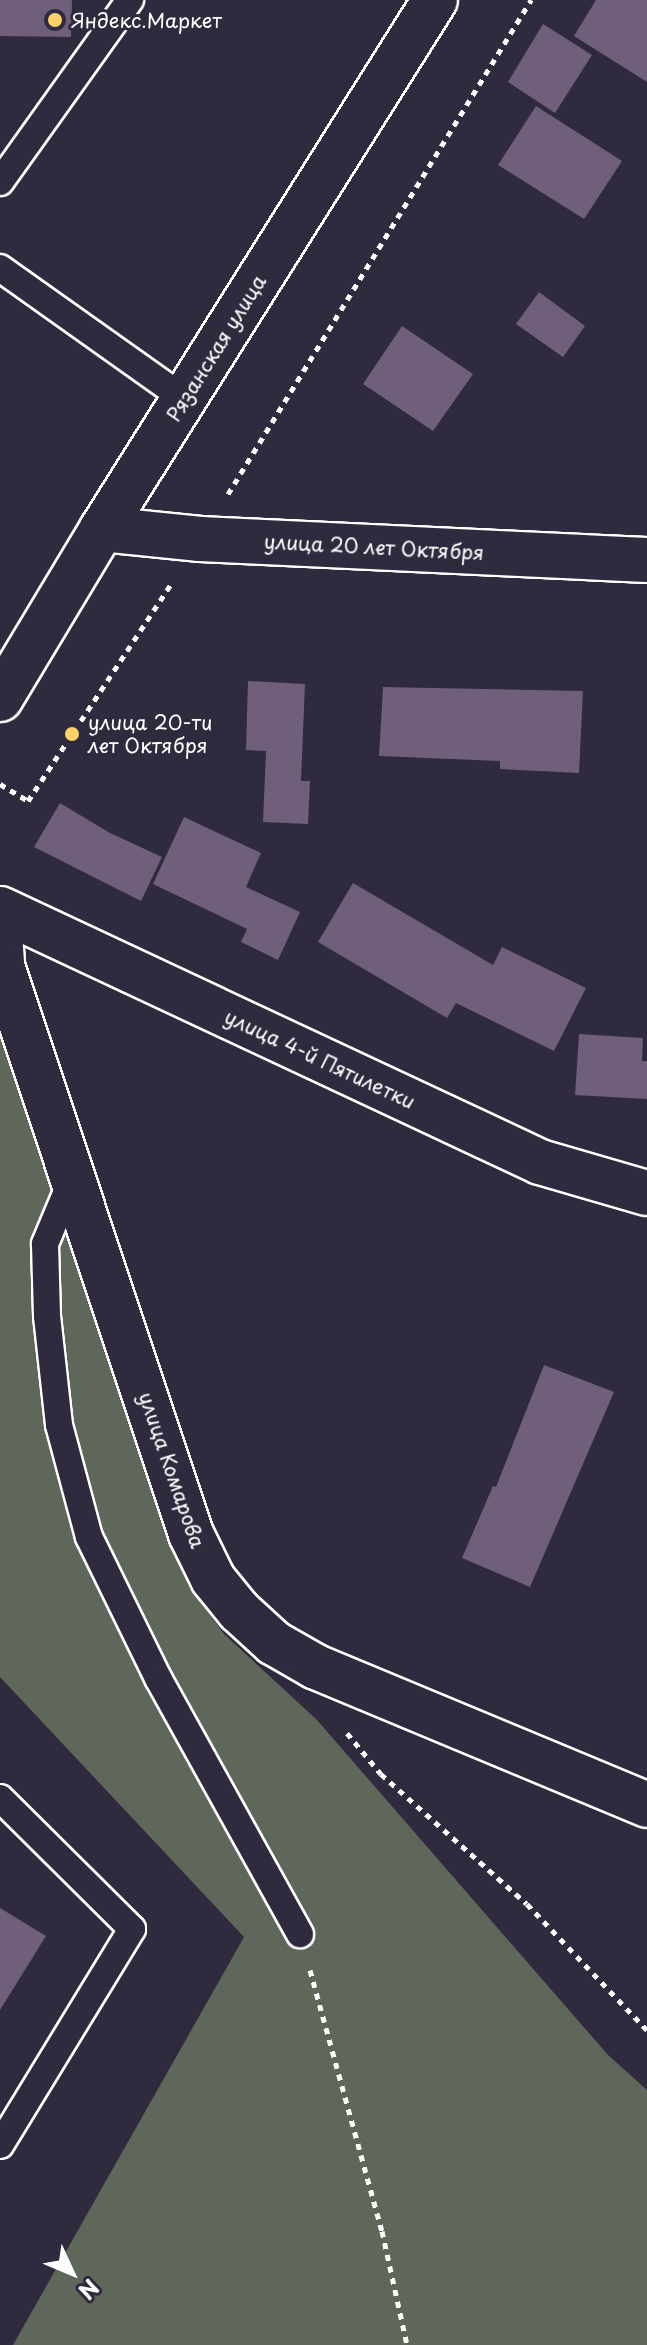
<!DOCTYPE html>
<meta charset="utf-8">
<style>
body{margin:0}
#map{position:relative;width:647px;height:2345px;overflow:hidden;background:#2f2a3d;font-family:"Playpen Sans",sans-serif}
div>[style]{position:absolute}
.green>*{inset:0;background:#5f665a}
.building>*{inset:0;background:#705f7a}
.path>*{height:5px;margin-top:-2.5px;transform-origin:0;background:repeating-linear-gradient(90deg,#fff 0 6px,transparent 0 12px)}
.roads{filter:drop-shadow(2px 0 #fff) drop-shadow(-2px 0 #fff) drop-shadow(0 2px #fff) drop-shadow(0 -2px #fff)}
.lane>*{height:26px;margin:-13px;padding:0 13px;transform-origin:13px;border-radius:13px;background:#2f2a3d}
.street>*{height:44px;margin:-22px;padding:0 22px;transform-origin:22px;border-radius:22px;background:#2f2a3d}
.secondary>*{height:44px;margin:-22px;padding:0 22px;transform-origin:22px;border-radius:22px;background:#2f2a3d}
.dots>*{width:22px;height:22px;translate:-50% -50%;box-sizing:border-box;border:4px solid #2f2a3d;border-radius:50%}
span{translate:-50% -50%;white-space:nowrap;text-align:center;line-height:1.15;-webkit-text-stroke:6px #2f2a3d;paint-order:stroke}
.poi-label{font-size:20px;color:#fff}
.left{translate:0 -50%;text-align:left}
.street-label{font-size:20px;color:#fff}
.north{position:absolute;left:32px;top:2233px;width:80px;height:80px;-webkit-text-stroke:6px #2f2a3d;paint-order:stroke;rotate:134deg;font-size:22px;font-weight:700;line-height:32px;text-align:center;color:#fff}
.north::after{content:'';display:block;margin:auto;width:28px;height:36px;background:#fff;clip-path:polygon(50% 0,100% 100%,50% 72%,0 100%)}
</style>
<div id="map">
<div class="green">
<div style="clip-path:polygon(0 1023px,167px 1533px,190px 1588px,224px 1634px,317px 1720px,608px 2055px,647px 2090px,647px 2345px,13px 2345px,244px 1937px,0 1677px)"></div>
</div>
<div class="building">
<div style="clip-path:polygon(0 0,72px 0,71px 37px,0 36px)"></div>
<div style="clip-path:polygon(596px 0,647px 0,647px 82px,574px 36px)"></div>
<div style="clip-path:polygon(543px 24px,592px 55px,555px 113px,508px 82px)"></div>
<div style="clip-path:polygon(536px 106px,622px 161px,584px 219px,498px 165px)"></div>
<div style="clip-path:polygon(539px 292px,585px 326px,563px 357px,516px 324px)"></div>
<div style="clip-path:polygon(402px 326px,473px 374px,433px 431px,363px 384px)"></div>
<div style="clip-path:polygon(248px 681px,305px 684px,301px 781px,310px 781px,308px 824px,263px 822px,266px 751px,246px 750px)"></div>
<div style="clip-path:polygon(383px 687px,583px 691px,579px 773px,500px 769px,500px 761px,379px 756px)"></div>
<div style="clip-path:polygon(60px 803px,110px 833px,162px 857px,141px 901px,34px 847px)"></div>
<div style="clip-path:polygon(184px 817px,261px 853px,246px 887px,300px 912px,278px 960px,241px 942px,247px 929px,153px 884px)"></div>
<div style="clip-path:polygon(353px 883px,493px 965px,502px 947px,586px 988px,554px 1051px,456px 1003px,447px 1018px,318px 942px)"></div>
<div style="clip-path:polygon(579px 1034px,643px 1038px,642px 1061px,647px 1061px,647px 1099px,575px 1095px)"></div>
<div style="clip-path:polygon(544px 1365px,614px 1392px,530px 1587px,462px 1558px,493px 1486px,496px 1487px)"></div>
<div style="clip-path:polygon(0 1908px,46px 1936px,0 2010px)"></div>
</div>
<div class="path">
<div style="left:228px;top:494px;width:580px;rotate:-58.48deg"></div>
<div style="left:0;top:784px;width:33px;rotate:31deg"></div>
<div style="left:28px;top:801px;width:261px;rotate:-56.6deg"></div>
<div style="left:347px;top:1733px;width:53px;rotate:50.3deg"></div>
<div style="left:381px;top:1774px;width:195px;rotate:41.7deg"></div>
<div style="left:527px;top:1904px;width:174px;rotate:46.4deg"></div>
<div style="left:310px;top:1970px;width:271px;rotate:74.6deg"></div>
<div style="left:382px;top:2231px;width:117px;rotate:77.6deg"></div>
</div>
<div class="roads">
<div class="lane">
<div style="left:0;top:182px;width:224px;rotate:-54.5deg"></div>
<div style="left:0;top:268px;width:226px;rotate:35.4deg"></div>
<div style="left:73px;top:1177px;width:73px;rotate:112.7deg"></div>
<div style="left:45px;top:1244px;width:72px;rotate:88.4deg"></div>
<div style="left:47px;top:1316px;width:110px;rotate:83.7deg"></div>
<div style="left:59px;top:1425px;width:116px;rotate:75deg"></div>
<div style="left:89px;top:1537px;width:157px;rotate:63.9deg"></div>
<div style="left:158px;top:1678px;width:293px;rotate:61deg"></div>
<div style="left:0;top:1798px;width:186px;rotate:44.8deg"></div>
<div style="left:132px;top:1929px;width:253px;rotate:121.4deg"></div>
</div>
<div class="street">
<div style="left:102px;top:529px;width:99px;rotate:5.8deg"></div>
<div style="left:200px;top:539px;width:447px;rotate:2.7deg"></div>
<div style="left:0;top:909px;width:596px;rotate:25.1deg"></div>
<div style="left:540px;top:1162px;width:111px;rotate:16.2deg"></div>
<div style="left:0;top:934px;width:32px;rotate:86deg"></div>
<div style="left:2px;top:966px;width:599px;rotate:71.6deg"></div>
<div style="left:191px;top:1534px;width:50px;rotate:63.9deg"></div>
<div style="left:213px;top:1579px;width:41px;rotate:50.9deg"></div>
<div style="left:239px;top:1611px;width:47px;rotate:42.4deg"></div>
<div style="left:274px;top:1643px;width:48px;rotate:29.7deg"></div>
<div style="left:316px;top:1667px;width:359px;rotate:22.6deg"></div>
</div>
<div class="secondary">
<div style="left:0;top:699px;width:198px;rotate:-59deg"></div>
<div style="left:102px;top:529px;width:625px;rotate:-57.81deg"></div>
</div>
</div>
<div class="dots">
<div style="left:55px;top:20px;background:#ffd166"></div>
<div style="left:72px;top:734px;background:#ffd166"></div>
</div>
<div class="poi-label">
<span class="left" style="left:71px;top:20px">Яндекс.Маркет</span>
<span class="left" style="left:88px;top:734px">улица 20-ти<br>лет Октября</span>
</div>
<div class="street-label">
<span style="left:216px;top:348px;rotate:-58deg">Рязанская улица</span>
<span style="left:374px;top:547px;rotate:3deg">улица 20 лет Октября</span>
<span style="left:320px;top:1059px;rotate:25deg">улица 4-й Пятилетки</span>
<span style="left:172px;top:1470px;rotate:71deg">улица Комарова</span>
</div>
<div class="north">N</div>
</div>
